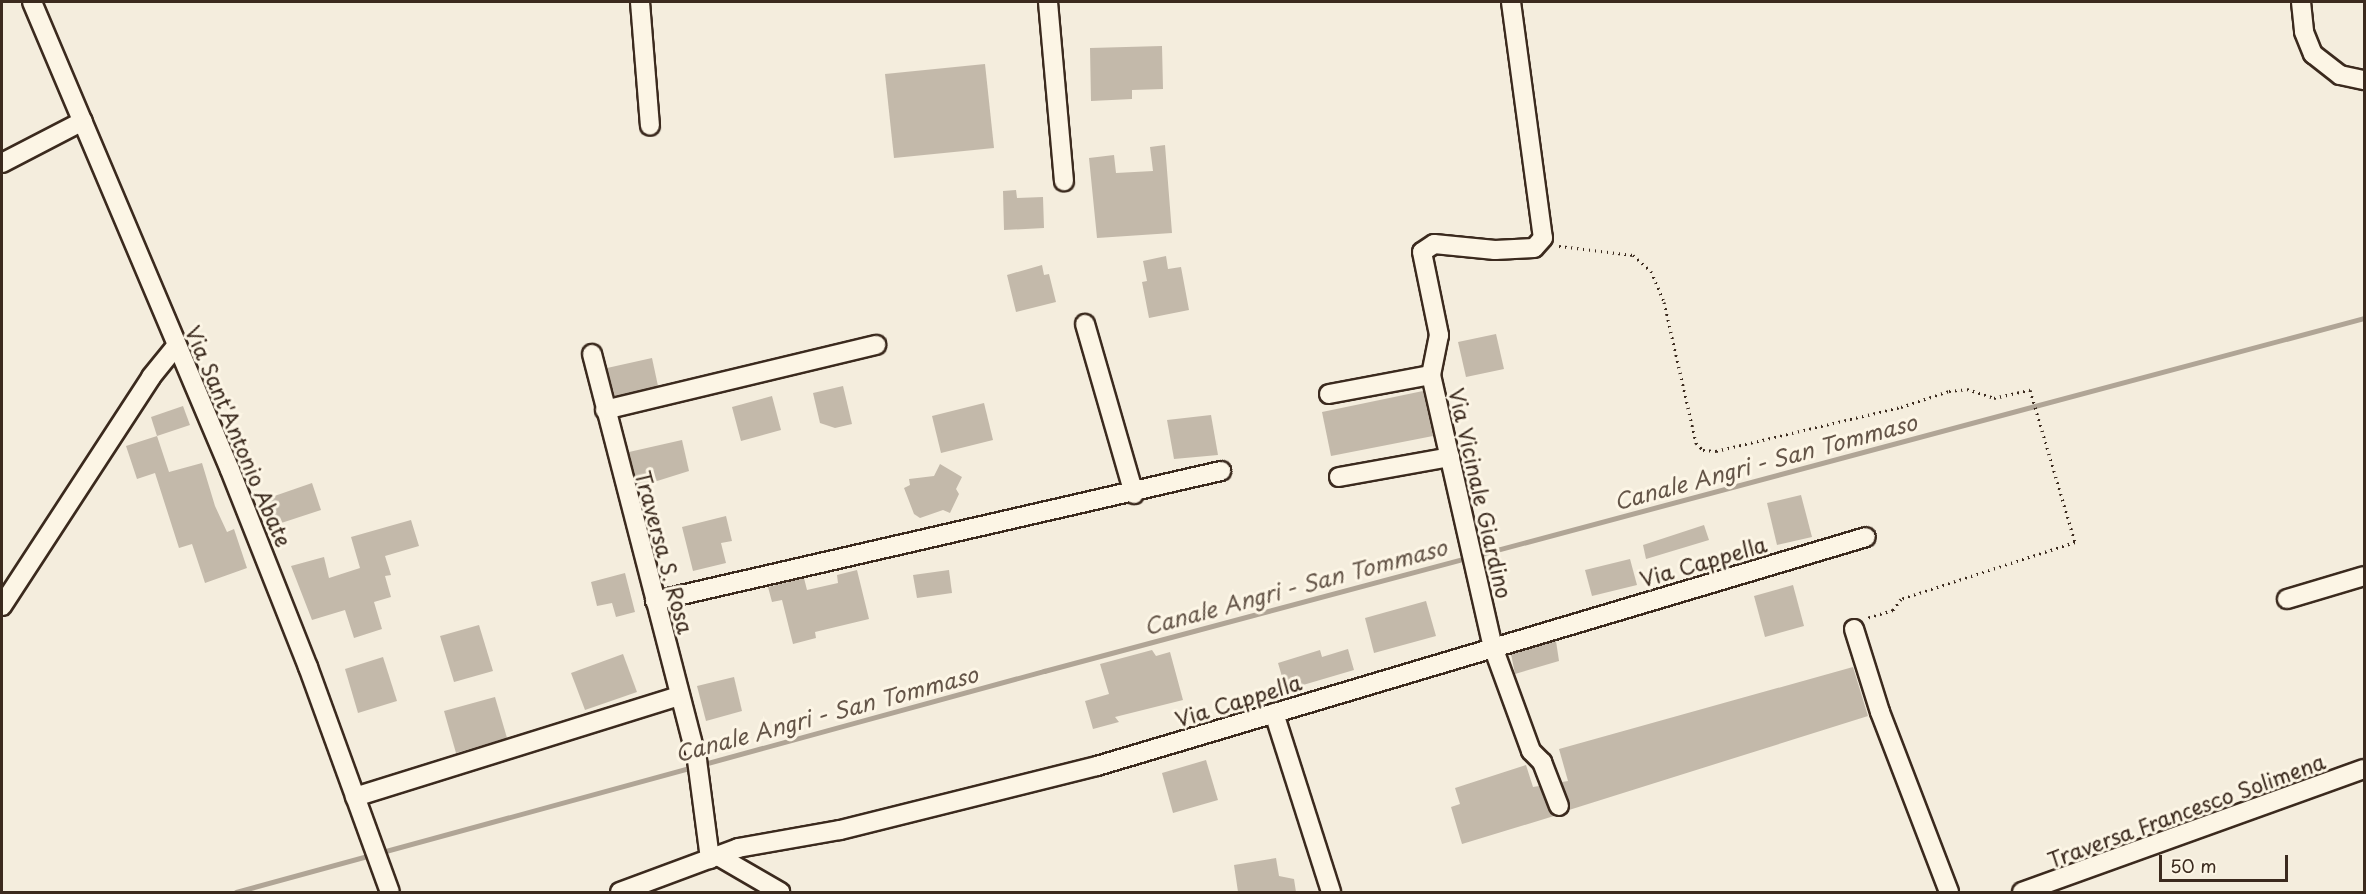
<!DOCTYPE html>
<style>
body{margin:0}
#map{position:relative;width:2366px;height:894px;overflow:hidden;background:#f4eddd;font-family:"Playpen Sans",sans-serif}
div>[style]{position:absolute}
.stream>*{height:5px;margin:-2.5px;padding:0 2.5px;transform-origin:2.5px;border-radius:2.5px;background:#b0a596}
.building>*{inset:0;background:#c3b9aa}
.path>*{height:3px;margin-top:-1.5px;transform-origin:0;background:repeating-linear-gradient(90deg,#3b2a1e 0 1.5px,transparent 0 6px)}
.roads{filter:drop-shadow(2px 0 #3b2a1e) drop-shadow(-2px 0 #3b2a1e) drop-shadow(0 2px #3b2a1e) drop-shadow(0 -2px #3b2a1e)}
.minor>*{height:18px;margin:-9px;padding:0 9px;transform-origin:9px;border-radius:9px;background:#fcf5e5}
span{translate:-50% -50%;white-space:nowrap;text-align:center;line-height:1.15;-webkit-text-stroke:6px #fcf5e5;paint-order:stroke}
.street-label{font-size:21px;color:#3b2a1e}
.water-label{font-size:22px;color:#645548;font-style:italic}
.frame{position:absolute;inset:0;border:3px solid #3b2a1e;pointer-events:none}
.scale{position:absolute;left:2159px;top:855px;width:129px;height:27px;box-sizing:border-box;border:3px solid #3b2a1e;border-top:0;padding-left:8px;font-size:18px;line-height:21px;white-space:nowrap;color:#3b2a1e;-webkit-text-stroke:4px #fcf5e5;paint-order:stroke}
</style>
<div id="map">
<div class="stream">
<div style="left:236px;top:892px;width:838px;rotate:-15.3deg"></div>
<div style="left:1044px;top:671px;width:1366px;rotate:-14.97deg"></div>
</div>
<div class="building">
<div style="clip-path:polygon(1162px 46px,1163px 89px,1132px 90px,1132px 99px,1091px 101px,1090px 48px)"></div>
<div style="clip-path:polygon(985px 64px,994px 148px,894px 158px,885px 74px)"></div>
<div style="clip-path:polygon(1165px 145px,1172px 233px,1097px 238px,1089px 158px,1114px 155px,1116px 173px,1153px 171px,1150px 147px)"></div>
<div style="clip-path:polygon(1016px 190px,1017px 198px,1043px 197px,1044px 228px,1004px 230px,1003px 191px)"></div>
<div style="clip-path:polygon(1166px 256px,1168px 269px,1181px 267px,1189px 310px,1149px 318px,1142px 282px,1147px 281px,1143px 261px)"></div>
<div style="clip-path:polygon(1042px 265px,1044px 275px,1049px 274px,1056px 302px,1016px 312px,1007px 275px)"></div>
<div style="clip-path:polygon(1496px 334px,1504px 369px,1466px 377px,1458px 342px)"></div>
<div style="clip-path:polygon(652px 358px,658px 386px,615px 396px,607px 368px)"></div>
<div style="clip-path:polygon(843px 386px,852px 424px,835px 428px,820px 423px,813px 393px)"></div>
<div style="clip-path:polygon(1423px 391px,1433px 436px,1331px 456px,1322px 412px)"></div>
<div style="clip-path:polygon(772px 396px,781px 430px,741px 441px,732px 407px)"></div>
<div style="clip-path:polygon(984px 403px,993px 440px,941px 453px,932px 416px)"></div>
<div style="clip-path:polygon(183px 406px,190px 425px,157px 436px,151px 417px)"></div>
<div style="clip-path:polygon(1211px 415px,1218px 455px,1174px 459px,1167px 420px)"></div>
<div style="clip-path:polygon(157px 436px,169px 472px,202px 463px,215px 506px,227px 532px,234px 529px,247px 568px,205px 583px,192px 544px,179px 548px,155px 473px,137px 479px,126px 446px)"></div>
<div style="clip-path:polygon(682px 440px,689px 471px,638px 487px,629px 452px)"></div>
<div style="clip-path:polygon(940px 464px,962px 477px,956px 489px,959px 494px,950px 513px,943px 510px,920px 518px,914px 514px,904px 488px,910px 485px,909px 479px,934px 476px)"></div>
<div style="clip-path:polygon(312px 483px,321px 510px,269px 527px,260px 501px)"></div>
<div style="clip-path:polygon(1801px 495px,1812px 537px,1777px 545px,1767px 503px)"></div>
<div style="clip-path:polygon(726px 516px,732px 541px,721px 543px,726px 563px,693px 571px,682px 527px)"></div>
<div style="clip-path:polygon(411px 520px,419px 546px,385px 556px,391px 575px,385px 576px,391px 597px,374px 602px,382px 629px,354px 638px,345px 610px,312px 620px,291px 566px,324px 557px,329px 578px,360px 568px,351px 537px)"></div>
<div style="clip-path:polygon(1704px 525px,1709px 540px,1646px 559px,1643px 545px)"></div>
<div style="clip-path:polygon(1630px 559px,1637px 585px,1592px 596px,1585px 570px)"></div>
<div style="clip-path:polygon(857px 570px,869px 619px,815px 632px,816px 638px,793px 644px,782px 600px,772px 602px,768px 587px,804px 578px,807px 590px,838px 583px,837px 575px)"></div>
<div style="clip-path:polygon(949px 570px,952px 593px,917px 598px,913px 575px)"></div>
<div style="clip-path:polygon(625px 573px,635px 612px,616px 617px,612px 603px,597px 606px,591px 582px)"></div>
<div style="clip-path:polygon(1793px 585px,1804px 626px,1765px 637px,1754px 596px)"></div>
<div style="clip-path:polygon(1426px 601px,1436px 636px,1374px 653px,1365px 618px)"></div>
<div style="clip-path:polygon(479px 625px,493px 671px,454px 682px,440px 636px)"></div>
<div style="clip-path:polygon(1556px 641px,1559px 661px,1515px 674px,1511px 654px)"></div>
<div style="clip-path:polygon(1348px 649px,1354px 670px,1286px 690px,1278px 663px,1320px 650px,1322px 657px)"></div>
<div style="clip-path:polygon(1152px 650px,1156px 656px,1170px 652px,1183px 700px,1115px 717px,1119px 722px,1093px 729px,1085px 701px,1109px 694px,1100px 664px)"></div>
<div style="clip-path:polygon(623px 654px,637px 692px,585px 710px,571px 673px)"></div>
<div style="clip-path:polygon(383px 657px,397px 701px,358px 713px,345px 669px)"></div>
<div style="clip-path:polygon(1853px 667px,1868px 716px,1569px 810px,1562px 782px,1568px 781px,1559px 749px)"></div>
<div style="clip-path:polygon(734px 677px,742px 711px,706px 721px,697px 686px)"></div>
<div style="clip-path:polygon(495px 697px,507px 738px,456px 753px,444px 711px)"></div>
<div style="clip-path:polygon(1206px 760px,1218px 800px,1173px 813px,1162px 773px)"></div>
<div style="clip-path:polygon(1526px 765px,1533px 787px,1539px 786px,1554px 816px,1462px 844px,1451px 807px,1460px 804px,1455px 788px)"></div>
<div style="clip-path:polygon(1276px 858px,1279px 876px,1294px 879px,1296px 892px,1238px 892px,1234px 865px)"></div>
</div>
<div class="path">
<div style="left:1559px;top:246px;width:75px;rotate:6.9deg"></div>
<div style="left:1633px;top:255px;width:24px;rotate:42deg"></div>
<div style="left:1651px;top:271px;width:34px;rotate:67deg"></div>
<div style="left:1664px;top:302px;width:145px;rotate:77.2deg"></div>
<div style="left:1696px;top:443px;width:10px;rotate:45deg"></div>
<div style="left:1703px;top:450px;width:13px;rotate:4deg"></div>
<div style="left:1716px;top:451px;width:190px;rotate:-13.4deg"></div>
<div style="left:1901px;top:407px;width:51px;rotate:-18.4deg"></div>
<div style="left:1949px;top:391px;width:18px;rotate:-6deg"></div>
<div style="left:1967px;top:389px;width:28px;rotate:18deg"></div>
<div style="left:1994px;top:398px;width:37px;rotate:-13deg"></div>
<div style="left:2030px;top:390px;width:159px;rotate:73.5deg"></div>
<div style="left:2075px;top:542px;width:183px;rotate:161.9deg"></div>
<div style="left:1901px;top:599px;width:14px;rotate:126deg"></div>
<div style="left:1893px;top:610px;width:28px;rotate:163deg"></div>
</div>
<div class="roads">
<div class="minor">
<div style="left:32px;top:2px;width:508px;rotate:67.07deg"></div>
<div style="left:230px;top:470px;width:212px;rotate:68.4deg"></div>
<div style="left:308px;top:667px;width:239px;rotate:70deg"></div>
<div style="left:640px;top:2px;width:124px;rotate:85.4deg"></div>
<div style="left:1048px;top:2px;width:180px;rotate:84.9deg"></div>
<div style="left:1511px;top:2px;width:238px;rotate:82.3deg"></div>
<div style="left:1543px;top:238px;width:13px;rotate:132deg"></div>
<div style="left:1534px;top:248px;width:39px;rotate:177deg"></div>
<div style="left:1495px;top:250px;width:61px;rotate:-174.4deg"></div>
<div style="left:1434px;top:244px;width:14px;rotate:146deg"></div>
<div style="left:1422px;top:252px;width:85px;rotate:78.4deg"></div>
<div style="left:1439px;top:335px;width:41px;rotate:101.3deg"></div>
<div style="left:1431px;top:375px;width:279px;rotate:77.2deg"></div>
<div style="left:1493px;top:647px;width:111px;rotate:69.9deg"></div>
<div style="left:1531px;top:751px;width:16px;rotate:45deg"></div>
<div style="left:1542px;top:762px;width:47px;rotate:68.9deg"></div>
<div style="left:2301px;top:2px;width:30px;rotate:84deg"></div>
<div style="left:2304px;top:32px;width:24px;rotate:68deg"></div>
<div style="left:2313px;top:54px;width:34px;rotate:38deg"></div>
<div style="left:2340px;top:75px;width:25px;rotate:12deg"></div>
<div style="left:2px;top:163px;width:91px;rotate:-27.4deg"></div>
<div style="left:1085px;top:324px;width:177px;rotate:73.9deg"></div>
<div style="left:592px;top:354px;width:419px;rotate:75.5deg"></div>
<div style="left:697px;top:760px;width:100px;rotate:82.5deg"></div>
<div style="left:1329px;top:394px;width:104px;rotate:-10.6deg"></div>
<div style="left:605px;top:410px;width:279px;rotate:-13.5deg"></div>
<div style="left:1339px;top:477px;width:113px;rotate:-10.2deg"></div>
<div style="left:2287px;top:599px;width:80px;rotate:-16.6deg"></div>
<div style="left:655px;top:601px;width:581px;rotate:-12.94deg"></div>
<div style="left:2px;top:606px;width:273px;rotate:-56.9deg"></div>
<div style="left:151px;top:377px;width:41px;rotate:-50.9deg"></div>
<div style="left:1854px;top:629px;width:87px;rotate:72.6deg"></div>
<div style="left:1880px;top:712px;width:193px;rotate:69deg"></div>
<div style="left:1274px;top:713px;width:188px;rotate:72.3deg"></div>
<div style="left:355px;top:797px;width:340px;rotate:-17.3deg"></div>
<div style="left:718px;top:856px;width:72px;rotate:30.1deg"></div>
<div style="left:620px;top:892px;width:126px;rotate:-20.4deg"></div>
<div style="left:738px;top:848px;width:104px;rotate:-10deg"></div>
<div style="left:840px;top:830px;width:265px;rotate:-14deg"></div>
<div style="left:1097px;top:766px;width:802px;rotate:-16.58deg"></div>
<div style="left:2022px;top:892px;width:363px;rotate:-19.8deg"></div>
</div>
</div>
<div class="street-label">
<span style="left:239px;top:436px;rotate:67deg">Via Sant'Antonio Abate</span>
<span style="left:1481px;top:493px;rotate:77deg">Via Vicinale Giardino</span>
<span style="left:665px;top:552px;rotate:75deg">Traversa S. Rosa</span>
<span style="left:1703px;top:561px;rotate:-16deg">Via Cappella</span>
<span style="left:1238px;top:700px;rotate:-17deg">Via Cappella</span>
<span style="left:2186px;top:810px;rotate:-20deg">Traversa Francesco Solimena</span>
</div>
<div class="water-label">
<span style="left:1765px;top:461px;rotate:-15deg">Canale Angri - San Tommaso</span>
<span style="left:1295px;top:586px;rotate:-15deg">Canale Angri - San Tommaso</span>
<span style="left:826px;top:713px;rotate:-15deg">Canale Angri - San Tommaso</span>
</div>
<div class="frame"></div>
<div class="scale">50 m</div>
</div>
